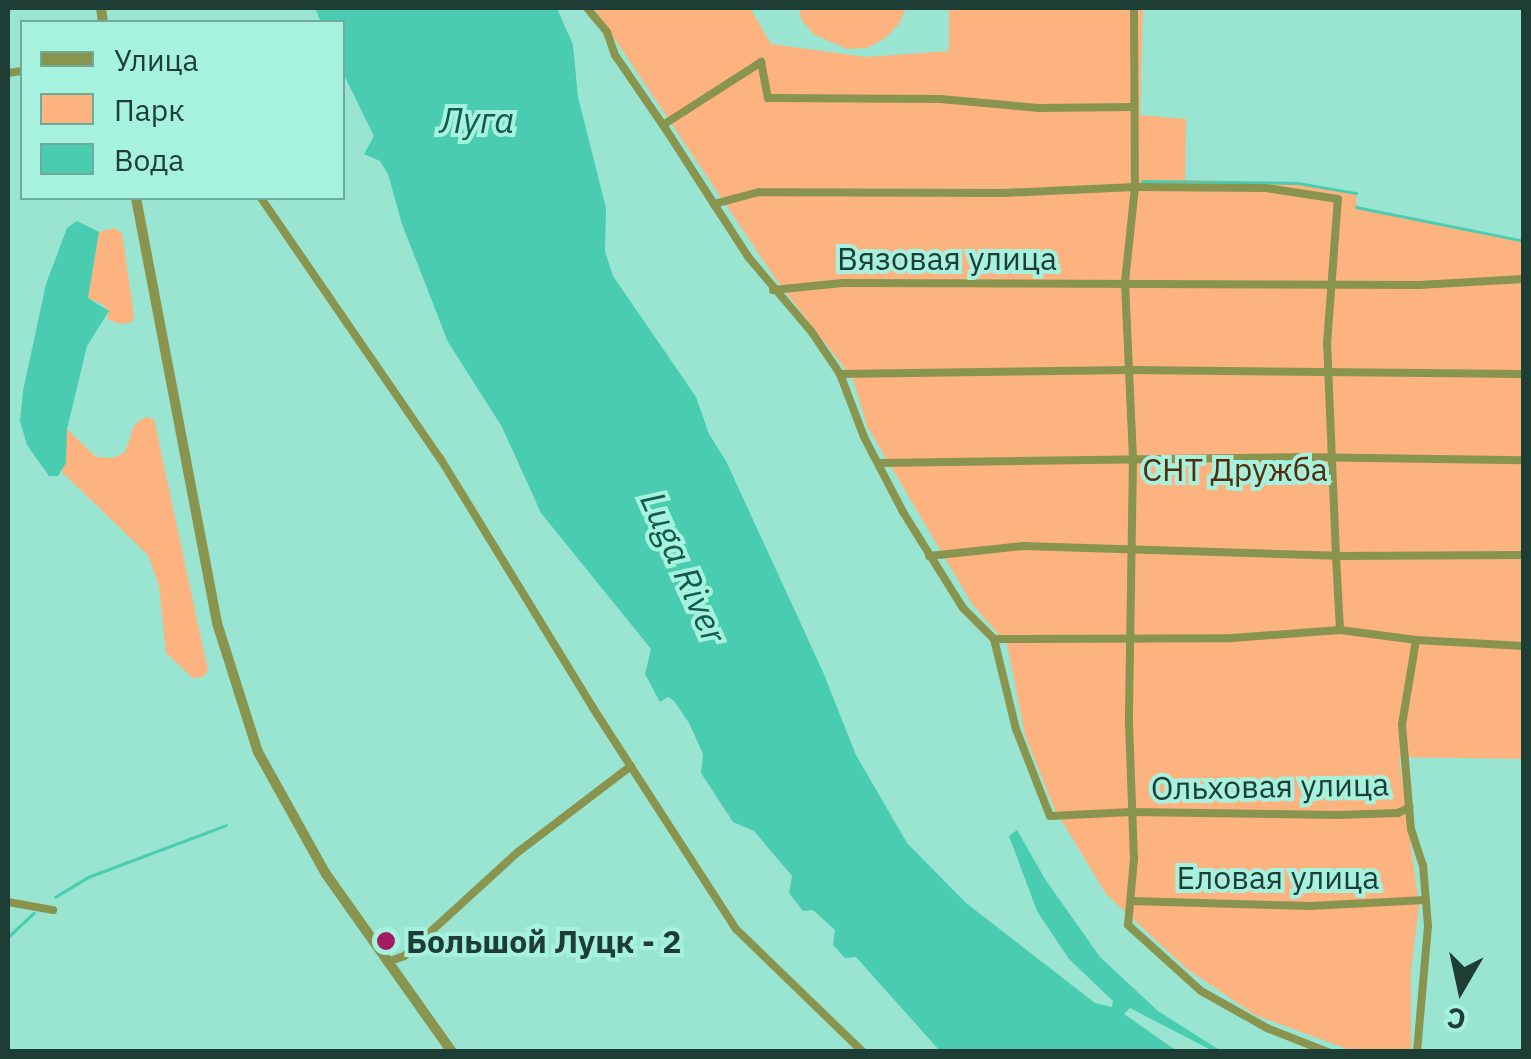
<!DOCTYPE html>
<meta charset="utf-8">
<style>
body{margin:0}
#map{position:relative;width:1531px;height:1059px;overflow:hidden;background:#99e5d1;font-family:"IBM Plex Sans",sans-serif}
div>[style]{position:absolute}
.green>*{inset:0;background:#fdb37f}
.water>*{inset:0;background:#4accb0}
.stream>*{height:2.5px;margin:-1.25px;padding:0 1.25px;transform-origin:1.25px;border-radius:1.25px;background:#4accb0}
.minor>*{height:8px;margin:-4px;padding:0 4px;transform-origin:4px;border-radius:4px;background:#89944e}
.tertiary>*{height:10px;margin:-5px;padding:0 5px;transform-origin:5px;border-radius:5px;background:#89944e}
.dots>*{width:28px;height:28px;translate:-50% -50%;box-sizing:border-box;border:5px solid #a6f2de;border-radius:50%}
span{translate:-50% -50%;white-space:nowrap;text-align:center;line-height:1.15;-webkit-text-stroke:8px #a6f2de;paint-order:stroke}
.street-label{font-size:32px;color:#1e3d35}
.park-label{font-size:32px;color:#542d0d}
.poi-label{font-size:32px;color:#1e3d35;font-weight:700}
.left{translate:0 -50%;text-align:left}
.water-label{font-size:35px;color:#135b4d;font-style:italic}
.frame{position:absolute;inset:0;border:10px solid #1e3d35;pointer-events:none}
.legend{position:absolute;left:20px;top:20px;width:325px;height:180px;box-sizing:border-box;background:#a6f2de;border:2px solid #70aa9a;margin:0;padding:12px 18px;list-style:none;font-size:30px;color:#1e3d35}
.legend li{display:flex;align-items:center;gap:20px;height:50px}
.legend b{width:50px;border:2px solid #70aa9a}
.north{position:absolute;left:1411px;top:939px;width:100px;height:100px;-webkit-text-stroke:8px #a6f2de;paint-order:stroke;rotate:189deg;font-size:28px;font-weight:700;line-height:40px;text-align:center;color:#1e3d35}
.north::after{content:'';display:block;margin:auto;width:35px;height:45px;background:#1e3d35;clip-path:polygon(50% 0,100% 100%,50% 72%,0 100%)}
</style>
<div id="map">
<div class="green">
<div style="clip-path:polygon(594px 8px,750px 8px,771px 44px,866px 57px,949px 51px,949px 8px,1143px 8px,1140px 115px,1186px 119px,1185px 180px,1298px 183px,1356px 193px,1357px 207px,1523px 241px,1523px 759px,1399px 757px,1419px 906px,1411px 970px,1411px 1051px,1353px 1051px,1255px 1015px,1187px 969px,1106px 894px,1054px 808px,1025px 735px,1007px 644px,972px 604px,867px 426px,853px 379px,775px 278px)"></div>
<div style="clip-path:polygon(799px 8px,906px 8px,899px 24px,884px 39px,867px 48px,847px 49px,813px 34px,801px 19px)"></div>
<div style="clip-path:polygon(114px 228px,122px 233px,134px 316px,132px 322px,121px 324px,107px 319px,109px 311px,102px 304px,88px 298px,99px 232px)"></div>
<div style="clip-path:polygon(146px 417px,154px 419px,208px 671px,203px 677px,193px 678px,166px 653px,159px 586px,148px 555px,62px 472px,67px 429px,96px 457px,113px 458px,125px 452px,135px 424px)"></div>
</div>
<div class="water">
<div style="clip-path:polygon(315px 8px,557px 8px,573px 45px,578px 97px,606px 208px,605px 251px,613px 276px,696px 397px,709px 434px,726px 461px,823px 672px,856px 755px,907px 843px,966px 903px,1095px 1003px,1112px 1007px,1113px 1001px,1069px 959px,1037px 911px,1009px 836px,1017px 830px,1045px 879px,1100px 957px,1158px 1011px,1221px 1051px,1213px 1051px,1130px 1008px,1124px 1014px,1177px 1051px,940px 1051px,856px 957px,845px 958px,833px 945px,835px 930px,813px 910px,803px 911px,789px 893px,792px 876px,754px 831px,733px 822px,701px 773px,703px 754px,689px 723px,674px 701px,668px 697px,660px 702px,645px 674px,651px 649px,541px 513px,502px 427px,448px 342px,402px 224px,388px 174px,380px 161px,364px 154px,374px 136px,343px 73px,342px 22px,321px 22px)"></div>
<div style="clip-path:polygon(77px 221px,99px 232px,88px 298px,109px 311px,87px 346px,67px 429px,66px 463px,58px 476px,49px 476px,27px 445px,20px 421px,23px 391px,46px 284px,67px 228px)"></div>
</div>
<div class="stream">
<div style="left:1142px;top:181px;width:156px;rotate:0.7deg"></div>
<div style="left:1298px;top:183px;width:59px;rotate:9.8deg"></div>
<div style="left:1356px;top:207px;width:171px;rotate:11.4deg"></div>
<div style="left:55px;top:897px;width:39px;rotate:-31deg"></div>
<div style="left:88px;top:877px;width:147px;rotate:-20.6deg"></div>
<div style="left:8px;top:937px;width:35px;rotate:-43deg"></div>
</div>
<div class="minor">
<div style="left:587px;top:8px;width:31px;rotate:50deg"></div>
<div style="left:607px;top:32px;width:24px;rotate:71deg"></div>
<div style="left:615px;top:55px;width:85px;rotate:55.6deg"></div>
<div style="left:1134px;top:8px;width:179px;rotate:89.7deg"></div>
<div style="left:1135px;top:187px;width:96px;rotate:96deg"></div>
<div style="left:1125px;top:282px;width:176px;rotate:87.4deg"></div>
<div style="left:1133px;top:458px;width:265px;rotate:90.9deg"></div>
<div style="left:1129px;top:723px;width:136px;rotate:87.9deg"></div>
<div style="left:1134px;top:859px;width:66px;rotate:95.2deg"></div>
<div style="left:1128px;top:925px;width:98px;rotate:42.1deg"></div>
<div style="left:1201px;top:991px;width:76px;rotate:29.3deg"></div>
<div style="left:1267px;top:1028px;width:66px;rotate:21.5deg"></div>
<div style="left:8px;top:73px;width:14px;rotate:-8deg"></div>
<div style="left:261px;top:198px;width:316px;rotate:55.5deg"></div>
<div style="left:440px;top:458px;width:293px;rotate:58.5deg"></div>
<div style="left:593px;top:708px;width:263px;rotate:57.1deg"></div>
<div style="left:736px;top:929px;width:177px;rotate:44.1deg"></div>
<div style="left:714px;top:204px;width:64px;rotate:57.1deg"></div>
<div style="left:749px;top:258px;width:96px;rotate:49.7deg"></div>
<div style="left:811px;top:331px;width:52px;rotate:56deg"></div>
<div style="left:840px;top:374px;width:291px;rotate:-0.8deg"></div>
<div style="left:1131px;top:370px;width:393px;rotate:0.6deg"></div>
<div style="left:773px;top:290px;width:70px;rotate:-5.7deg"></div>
<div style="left:843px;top:283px;width:576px;rotate:0.2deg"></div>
<div style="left:1419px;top:285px;width:105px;rotate:-3.3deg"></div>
<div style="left:840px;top:374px;width:67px;rotate:69.1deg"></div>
<div style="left:864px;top:437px;width:85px;rotate:62.5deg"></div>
<div style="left:903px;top:512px;width:113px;rotate:58deg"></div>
<div style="left:963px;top:608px;width:44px;rotate:45deg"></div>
<div style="left:994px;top:639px;width:93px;rotate:76.3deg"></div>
<div style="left:1016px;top:729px;width:93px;rotate:68.7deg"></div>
<div style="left:1050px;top:816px;width:81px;rotate:-2.8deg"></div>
<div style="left:1131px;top:812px;width:207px;rotate:0.8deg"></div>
<div style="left:1338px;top:815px;width:60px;rotate:-1.9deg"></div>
<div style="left:1398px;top:813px;width:13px;rotate:-27deg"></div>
<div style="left:879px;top:463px;width:417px;rotate:-0.8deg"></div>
<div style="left:1296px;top:457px;width:228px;rotate:0.8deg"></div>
<div style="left:929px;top:556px;width:95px;rotate:-6.1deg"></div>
<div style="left:1023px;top:546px;width:313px;rotate:1.8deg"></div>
<div style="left:1336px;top:556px;width:212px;rotate:-92.4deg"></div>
<div style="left:1327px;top:344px;width:145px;rotate:-85.7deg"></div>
<div style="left:1338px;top:199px;width:73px;rotate:-171.3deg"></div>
<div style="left:1266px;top:188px;width:131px;rotate:-179.6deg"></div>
<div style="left:1135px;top:187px;width:132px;rotate:177.4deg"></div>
<div style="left:1003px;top:193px;width:244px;rotate:-179.8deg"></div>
<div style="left:759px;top:192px;width:47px;rotate:165.1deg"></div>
<div style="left:714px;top:204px;width:94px;rotate:-122.8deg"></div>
<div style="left:663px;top:125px;width:117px;rotate:-32.7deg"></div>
<div style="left:761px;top:62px;width:37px;rotate:79deg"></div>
<div style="left:768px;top:98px;width:172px;rotate:0.3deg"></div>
<div style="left:940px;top:99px;width:98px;rotate:5.2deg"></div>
<div style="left:1038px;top:108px;width:96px;rotate:-0.6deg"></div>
<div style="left:1340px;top:630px;width:74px;rotate:-93.1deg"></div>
<div style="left:1336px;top:556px;width:188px;rotate:-0.3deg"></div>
<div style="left:994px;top:639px;width:238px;rotate:-0.2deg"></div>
<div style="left:1232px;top:638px;width:108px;rotate:-4.2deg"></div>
<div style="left:1340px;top:630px;width:77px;rotate:7.5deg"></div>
<div style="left:1416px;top:640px;width:108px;rotate:3.2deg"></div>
<div style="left:1416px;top:640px;width:86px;rotate:99.4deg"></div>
<div style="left:1402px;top:725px;width:104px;rotate:85.1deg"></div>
<div style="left:1411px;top:829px;width:38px;rotate:72deg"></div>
<div style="left:1423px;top:865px;width:61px;rotate:85.3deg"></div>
<div style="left:1428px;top:926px;width:126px;rotate:95deg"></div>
<div style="left:1131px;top:901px;width:180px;rotate:1.6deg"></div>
<div style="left:1311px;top:906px;width:114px;rotate:-3deg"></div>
<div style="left:8px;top:902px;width:46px;rotate:10.1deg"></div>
<div style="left:387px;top:962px;width:18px;rotate:-19deg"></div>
<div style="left:404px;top:956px;width:154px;rotate:-42.4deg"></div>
<div style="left:518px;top:852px;width:142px;rotate:-37.3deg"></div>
</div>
<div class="tertiary">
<div style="left:101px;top:8px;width:14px;rotate:82deg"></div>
<div style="left:136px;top:198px;width:433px;rotate:79.2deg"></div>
<div style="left:217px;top:623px;width:135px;rotate:72.4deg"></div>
<div style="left:258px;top:752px;width:140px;rotate:60.9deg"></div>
<div style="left:326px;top:874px;width:218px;rotate:54.7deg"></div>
</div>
<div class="dots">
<div style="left:386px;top:941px;background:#a51b62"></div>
</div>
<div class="street-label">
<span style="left:947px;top:258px">Вязовая улица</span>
<span style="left:1270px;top:786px;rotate:-1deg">Ольховая улица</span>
<span style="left:1278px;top:877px">Еловая улица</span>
</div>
<div class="park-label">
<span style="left:1235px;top:469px">СНТ Дружба</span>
</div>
<div class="poi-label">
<span class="left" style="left:406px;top:941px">Большой Луцк - 2</span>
</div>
<div class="water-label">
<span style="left:477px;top:120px">Луга</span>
<span style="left:684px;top:567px;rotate:66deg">Luga River</span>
</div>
<div class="frame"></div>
<ul class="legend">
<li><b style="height:12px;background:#89944e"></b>Улица</li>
<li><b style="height:28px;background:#fdb37f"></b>Парк</li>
<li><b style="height:28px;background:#4accb0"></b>Вода</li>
</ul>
<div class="north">С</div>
</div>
